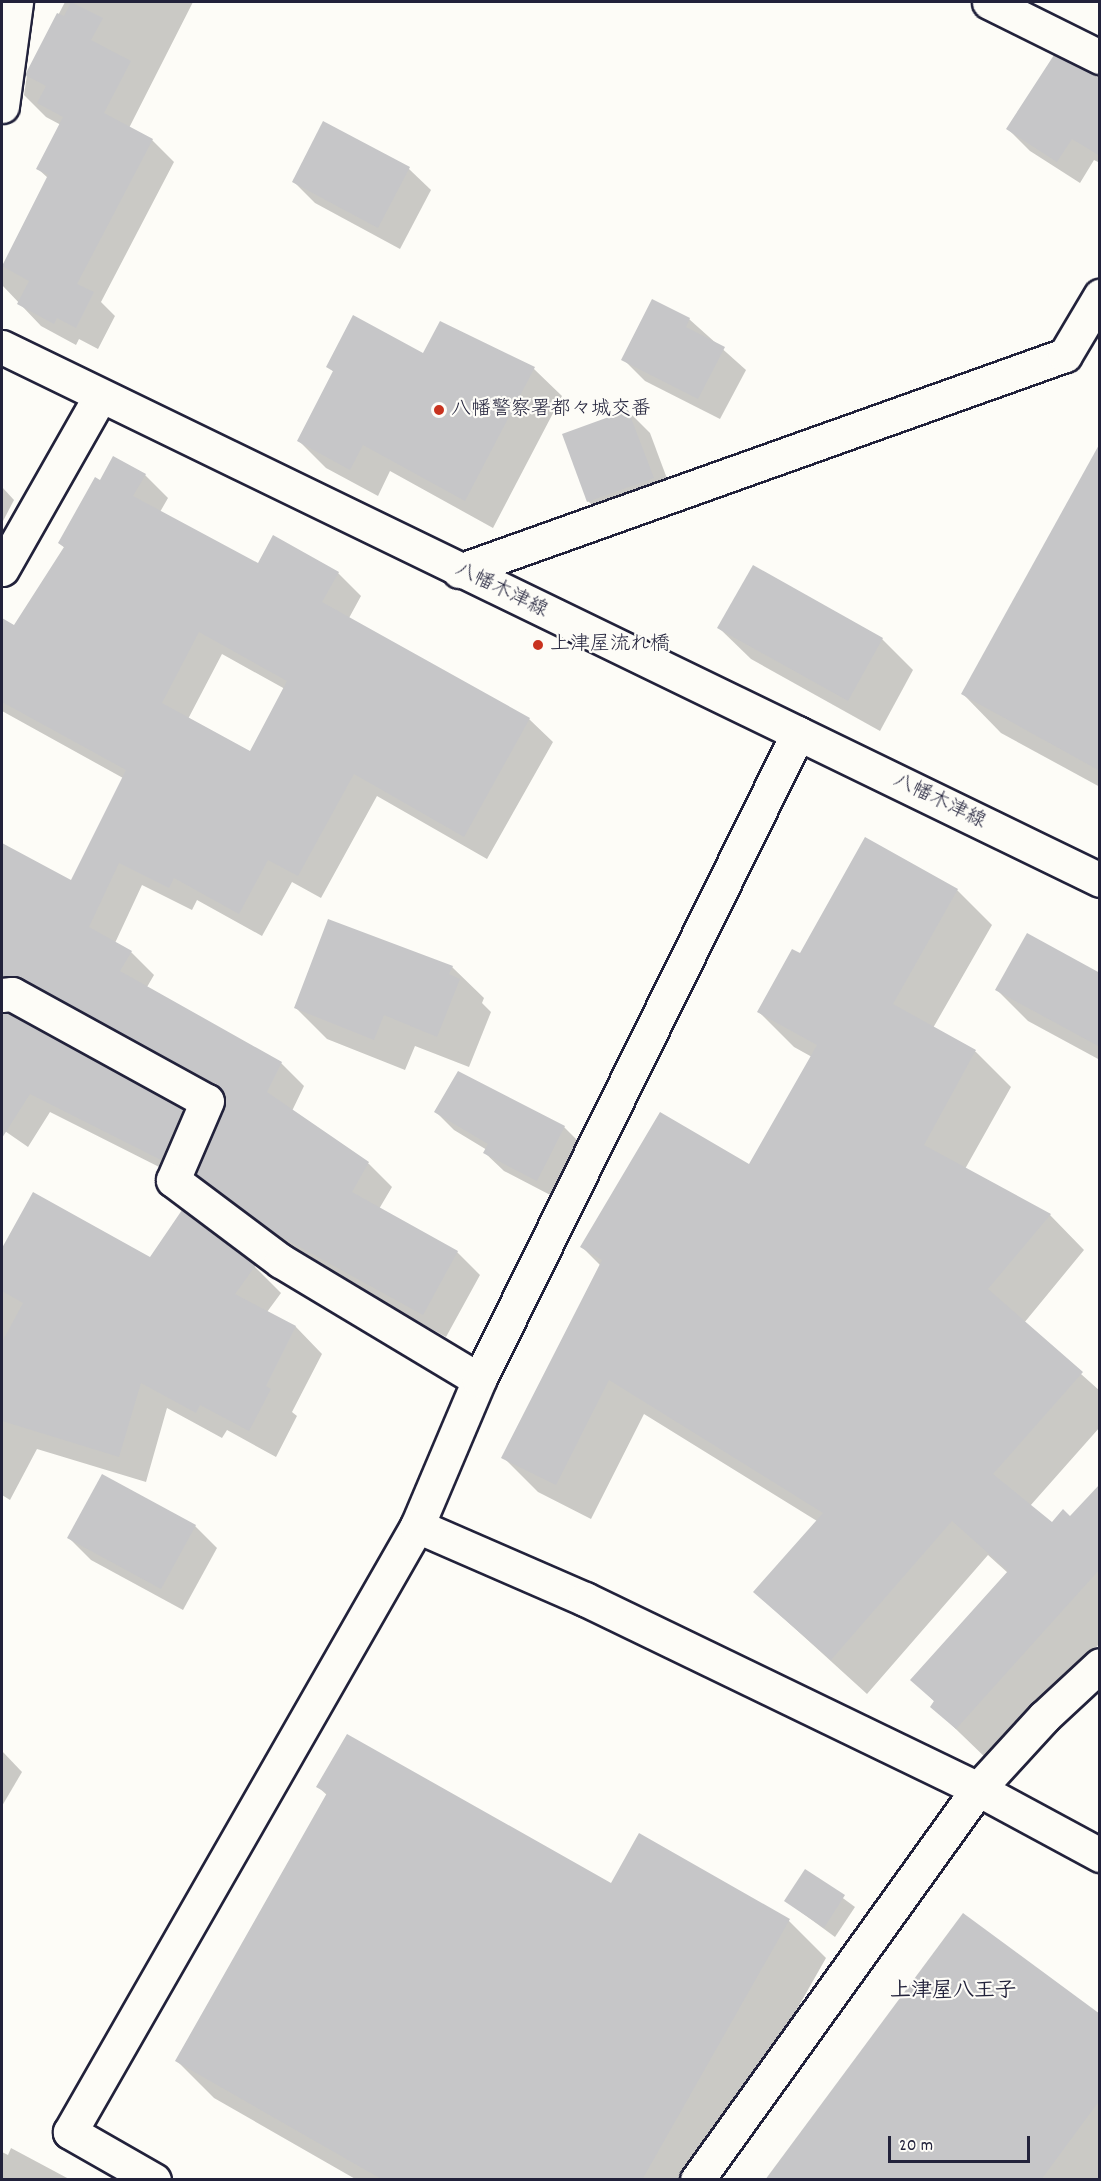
<!DOCTYPE html>
<meta charset="utf-8">
<style>
body{margin:0}
#map{position:relative;width:1101px;height:2181px;overflow:hidden;background:#fdfcf7;font-family:Dekko,"Klee One",sans-serif}
div>[style]{position:absolute}
.shadow>*{inset:0;background:#0003}
.building>*{inset:0;background:#c6c6c8}
.roads{filter:drop-shadow(2px 0 #22223b) drop-shadow(-2px 0 #22223b) drop-shadow(0 2px #22223b) drop-shadow(0 -2px #22223b)}
.street>*{height:33px;margin:-16.5px;padding:0 16.5px;transform-origin:16.5px;border-radius:16.5px;background:#fdfcf7}
.secondary>*{height:33px;margin:-16.5px;padding:0 16.5px;transform-origin:16.5px;border-radius:16.5px;background:#fdfcf7}
.primary>*{height:33px;margin:-16.5px;padding:0 16.5px;transform-origin:16.5px;border-radius:16.5px;background:#fdfcf7}
.dots>*{width:16px;height:16px;translate:-50% -50%;box-sizing:border-box;border:3px solid #fdfcf7;border-radius:50%}
span{translate:-50% -50%;white-space:nowrap;text-align:center;line-height:1.15;-webkit-text-stroke:4.5px #fdfcf7;paint-order:stroke}
.poi-label{font-size:20px;color:#22223b}
.left{translate:0 -50%;text-align:left}
.street-label{font-size:20px;color:#22223b}
.neighbourhood-label{font-size:21px;color:#22223b;font-weight:700}
.frame{position:absolute;inset:0;border:3px solid #22223b;pointer-events:none}
.scale{position:absolute;left:888px;top:2136px;width:142px;height:27px;box-sizing:border-box;border:3px solid #22223b;border-top:0;padding-left:8px;font-size:18px;line-height:21px;white-space:nowrap;color:#22223b;-webkit-text-stroke:4px #fdfcf7;paint-order:stroke}
</style>
<div id="map">
<div class="shadow">
<div style="clip-path:polygon(65px 2px,193px 2px,129px 128px,152px 140px,174px 162px,101px 302px,115px 316px,98px 349px,79px 339px,76px 345px,41px 326px,2px 285px,2px 268px,48px 178px,38px 169px,61px 125px,46px 117px,24px 95px,27px 75px)"></div>
<div style="clip-path:polygon(1100px 78px,1100px 163px,1094px 160px,1080px 183px,1030px 151px,1008px 129px)"></div>
<div style="clip-path:polygon(324px 123px,409px 169px,431px 190px,400px 249px,315px 203px,293px 181px)"></div>
<div style="clip-path:polygon(689px 319px,746px 370px,720px 419px,645px 381px,623px 359px)"></div>
<div style="clip-path:polygon(441px 323px,534px 369px,562px 396px,493px 528px,390px 471px,378px 496px,326px 468px,299px 441px,334px 372px,327px 366px,424px 355px)"></div>
<div style="clip-path:polygon(628px 411px,650px 433px,675px 500px,610px 523px,588px 501px)"></div>
<div style="clip-path:polygon(1100px 446px,1100px 787px,1001px 733px,963px 694px)"></div>
<div style="clip-path:polygon(evenodd,145px 475px,168px 498px,160px 512px,258px 565px,338px 573px,361px 596px,349px 618px,529px 719px,553px 742px,487px 859px,377px 796px,321px 898px,292px 882px,262px 936px,197px 900px,192px 910px,142px 885px,115px 943px,131px 952px,154px 975px,147px 987px,281px 1063px,304px 1086px,292px 1111px,369px 1164px,392px 1187px,379px 1209px,457px 1252px,480px 1275px,446px 1337px,302px 1258px,221px 1197px,198px 1174px,227px 1100px,2px 977px,2px 845px,71px 882px,123px 778px,2px 711px,2px 646px,65px 548px,59px 543px,100px 482px,145px 475px,222px 654px,285px 689px,250px 753px,188px 719px,222px 654px)"></div>
<div style="clip-path:polygon(2px 487px,14px 500px,2px 523px)"></div>
<div style="clip-path:polygon(719px 628px,882px 639px,913px 670px,880px 731px,751px 659px)"></div>
<div style="clip-path:polygon(957px 890px,992px 925px,933px 1028px,976px 1052px,1011px 1087px,965px 1169px,1050px 1215px,1084px 1250px,1024px 1323px,1100px 1391px,1100px 1427px,1030px 1506px,1052px 1524px,1071px 1518px,1100px 1486px,1100px 1643px,991px 1763px,932px 1706px,935px 1702px,913px 1680px,1008px 1573px,988px 1555px,867px 1694px,755px 1592px,817px 1521px,644px 1414px,591px 1519px,538px 1492px,503px 1457px,601px 1266px,582px 1247px,750px 1166px,812px 1057px,794px 1047px,759px 1012px,801px 956px)"></div>
<div style="clip-path:polygon(452px 967px,484px 998px,482px 1003px,491px 1012px,469px 1067px,415px 1046px,405px 1070px,327px 1039px,295px 1007px)"></div>
<div style="clip-path:polygon(1100px 974px,1100px 1060px,1028px 1021px,997px 990px)"></div>
<div style="clip-path:polygon(2px 1014px,182px 1110px,202px 1130px,181px 1178px,50px 1112px,28px 1147px,2px 1129px)"></div>
<div style="clip-path:polygon(458px 1073px,564px 1127px,583px 1146px,556px 1198px,504px 1171px,485px 1153px,487px 1150px,454px 1130px,436px 1112px)"></div>
<div style="clip-path:polygon(33px 1194px,150px 1259px,255px 1267px,281px 1293px,267px 1312px,296px 1327px,322px 1354px,292px 1412px,297px 1416px,276px 1457px,227px 1430px,222px 1438px,167px 1408px,146px 1482px,37px 1449px,10px 1500px,2px 1495px,2px 1251px)"></div>
<div style="clip-path:polygon(195px 1526px,217px 1548px,183px 1610px,91px 1560px,69px 1538px)"></div>
<div style="clip-path:polygon(2px 1751px,22px 1772px,2px 1806px)"></div>
<div style="clip-path:polygon(318px 1787px,611px 1885px,789px 1921px,826px 1958px,700px 2180px,357px 2180px,214px 2098px,177px 2061px,328px 1796px)"></div>
<div style="clip-path:polygon(806px 1871px,855px 1907px,835px 1937px,786px 1901px)"></div>
<div style="clip-path:polygon(1100px 2016px,1100px 2180px,767px 2180px)"></div>
<div style="clip-path:polygon(11px 2148px,69px 2179px,69px 2180px,2px 2180px,2px 2152px,8px 2155px)"></div>
</div>
<div class="building">
<div style="clip-path:polygon(71px 2px,103px 18px,91px 40px,131px 61px,104px 113px,153px 139px,77px 284px,94px 292px,76px 328px,57px 318px,54px 324px,17px 304px,29px 281px,2px 266px,48px 175px,36px 169px,63px 117px,37px 103px,46px 86px,25px 75px,57px 13px,64px 16px)"></div>
<div style="clip-path:polygon(1054px 55px,1100px 75px,1100px 156px,1072px 139px,1057px 162px,1006px 129px)"></div>
<div style="clip-path:polygon(323px 121px,410px 167px,378px 228px,292px 182px)"></div>
<div style="clip-path:polygon(652px 299px,690px 318px,686px 327px,725px 347px,698px 399px,621px 360px)"></div>
<div style="clip-path:polygon(353px 315px,423px 353px,440px 321px,535px 367px,465px 501px,363px 445px,350px 470px,297px 441px,333px 371px,326px 367px)"></div>
<div style="clip-path:polygon(628px 410px,654px 478px,587px 502px,562px 434px)"></div>
<div style="clip-path:polygon(1100px 443px,1100px 771px,961px 694px)"></div>
<div style="clip-path:polygon(evenodd,113px 456px,146px 474px,133px 496px,258px 563px,273px 535px,339px 572px,322px 602px,530px 718px,464px 837px,354px 774px,298px 876px,268px 860px,239px 914px,174px 878px,169px 888px,119px 863px,89px 927px,132px 951px,120px 971px,282px 1062px,267px 1092px,369px 1162px,352px 1192px,458px 1251px,423px 1315px,278px 1235px,196px 1174px,224px 1108px,226px 1099px,216px 1085px,21px 978px,2px 976px,2px 843px,71px 880px,126px 770px,2px 702px,2px 618px,14px 625px,64px 547px,58px 543px,95px 477px,100px 480px,113px 456px,199px 632px,287px 681px,250px 751px,162px 703px,199px 632px)"></div>
<div style="clip-path:polygon(753px 565px,883px 638px,848px 701px,717px 628px)"></div>
<div style="clip-path:polygon(865px 837px,958px 889px,893px 1004px,976px 1050px,924px 1145px,1051px 1214px,988px 1289px,1083px 1372px,993px 1474px,1052px 1522px,1063px 1509px,1070px 1516px,1100px 1484px,1100px 1569px,956px 1729px,930px 1707px,934px 1701px,910px 1680px,1008px 1571px,952px 1521px,831px 1660px,753px 1592px,823px 1513px,609px 1380px,556px 1485px,501px 1458px,602px 1260px,580px 1247px,660px 1112px,749px 1164px,817px 1045px,757px 1012px,792px 949px,800px 953px)"></div>
<div style="clip-path:polygon(328px 919px,453px 966px,449px 974px,460px 979px,437px 1037px,384px 1015px,374px 1040px,294px 1008px)"></div>
<div style="clip-path:polygon(1027px 933px,1100px 973px,1100px 1047px,995px 990px)"></div>
<div style="clip-path:polygon(2px 1013px,8px 1013px,183px 1109px,161px 1160px,30px 1094px,2px 1138px)"></div>
<div style="clip-path:polygon(458px 1071px,565px 1126px,537px 1181px,483px 1153px,488px 1144px,434px 1112px)"></div>
<div style="clip-path:polygon(33px 1192px,150px 1257px,182px 1210px,256px 1265px,235px 1294px,296px 1326px,266px 1386px,271px 1389px,249px 1431px,200px 1405px,196px 1413px,141px 1383px,119px 1457px,2px 1421px,2px 1342px,23px 1303px,2px 1291px,2px 1248px)"></div>
<div style="clip-path:polygon(102px 1474px,196px 1525px,161px 1589px,67px 1538px)"></div>
<div style="clip-path:polygon(347px 1734px,611px 1883px,639px 1833px,790px 1919px,642px 2180px,383px 2180px,175px 2061px,327px 1793px,316px 1787px)"></div>
<div style="clip-path:polygon(805px 1869px,845px 1895px,824px 1928px,784px 1901px)"></div>
<div style="clip-path:polygon(963px 1913px,1100px 2014px,1100px 2100px,1041px 2180px,765px 2180px)"></div>
</div>
<div class="roads">
<div class="street">
<div style="left:989px;top:2px;width:124px;rotate:26.4deg"></div>
<div style="left:2px;top:106px;width:105px;rotate:-82.3deg"></div>
<div style="left:459px;top:571px;width:643px;rotate:-19.62deg"></div>
<div style="left:1065px;top:355px;width:69px;rotate:-59.3deg"></div>
<div style="left:2px;top:995px;width:10px;rotate:-6deg"></div>
<div style="left:12px;top:994px;width:222px;rotate:28.8deg"></div>
<div style="left:207px;top:1101px;width:86px;rotate:113.3deg"></div>
<div style="left:173px;top:1180px;width:135px;rotate:36.9deg"></div>
<div style="left:281px;top:1261px;width:231px;rotate:31deg"></div>
<div style="left:417px;top:1526px;width:159px;rotate:-67deg"></div>
<div style="left:479px;top:1380px;width:721px;rotate:-63.75deg"></div>
</div>
<div class="secondary">
<div style="left:2px;top:569px;width:197px;rotate:-60.4deg"></div>
<div style="left:154px;top:2180px;width:97px;rotate:-150.3deg"></div>
<div style="left:70px;top:2132px;width:698px;rotate:-60.2deg"></div>
<div style="left:417px;top:1526px;width:183px;rotate:23.5deg"></div>
<div style="left:585px;top:1599px;width:437px;rotate:25.8deg"></div>
<div style="left:978px;top:1789px;width:139px;rotate:28.4deg"></div>
<div style="left:697px;top:2180px;width:481px;rotate:-54.3deg"></div>
<div style="left:978px;top:1789px;width:98px;rotate:-47.5deg"></div>
<div style="left:1044px;top:1717px;width:76px;rotate:-42.9deg"></div>
</div>
<div class="primary">
<div style="left:2px;top:347px;width:1221px;rotate:25.89deg"></div>
</div>
</div>
<div class="dots">
<div style="left:439px;top:410px;background:#c8321e"></div>
<div style="left:538px;top:645px;background:#c8321e"></div>
</div>
<div class="poi-label">
<span class="left" style="left:451px;top:410px">八幡警察署都々城交番</span>
<span class="left" style="left:550px;top:645px">上津屋流れ橋</span>
</div>
<div class="street-label">
<span style="left:501px;top:591px;rotate:26deg">八幡木津線</span>
<span style="left:939px;top:802px;rotate:26deg">八幡木津線</span>
</div>
<div class="neighbourhood-label">
<span style="left:953px;top:1992px">上津屋八王子</span>
</div>
<div class="frame"></div>
<div class="scale">20 m</div>
</div>
